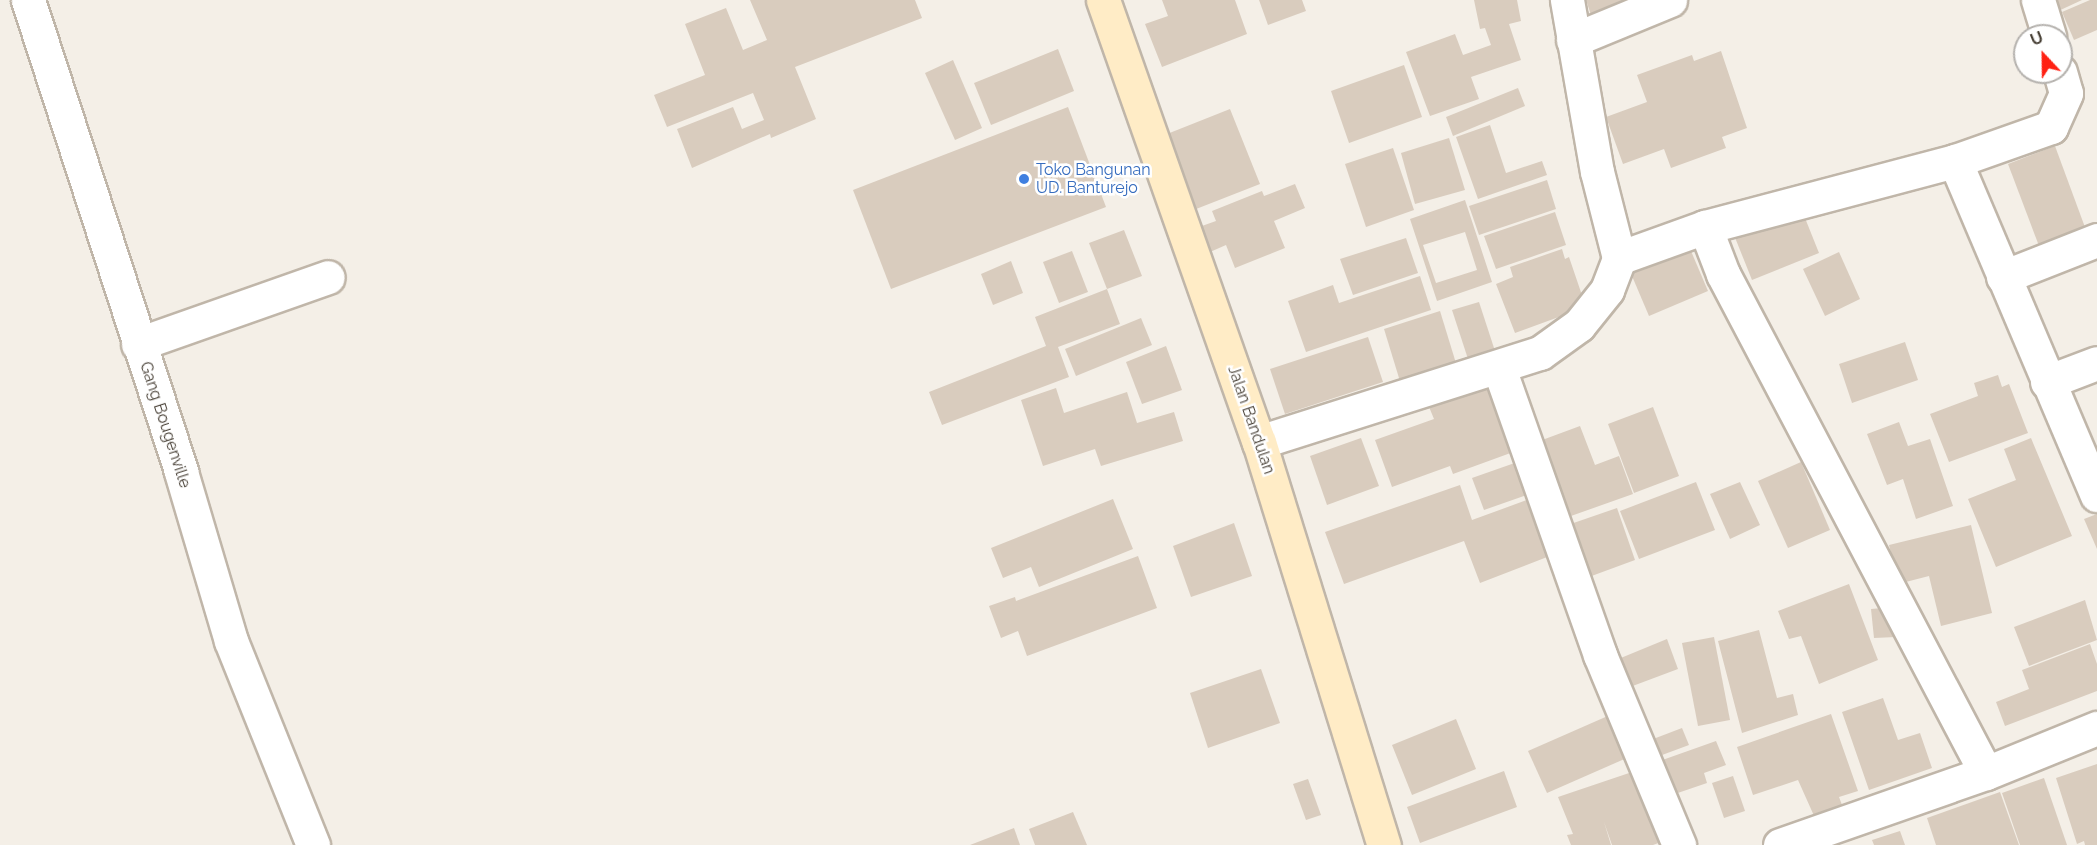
<!DOCTYPE html>
<style>
body{margin:0}
#map{position:relative;width:2097px;height:845px;overflow:hidden;background:#f4efe7;font-family:Raleway,sans-serif}
div>[style]{position:absolute}
.building>*{inset:0;background:#d9ccbe}
.roads{filter:drop-shadow(2px 0 #c0b6a9) drop-shadow(-2px 0 #c0b6a9) drop-shadow(0 2px #c0b6a9) drop-shadow(0 -2px #c0b6a9)}
.street>*{height:33px;margin:-16.5px;padding:0 16.5px;transform-origin:16.5px;border-radius:16.5px;background:#fff}
.secondary>*{height:33px;margin:-16.5px;padding:0 16.5px;transform-origin:16.5px;border-radius:16.5px;background:#ffecc6}
.dots>*{width:16px;height:16px;translate:-50% -50%;box-sizing:border-box;border:3px solid #fff;border-radius:50%}
span{translate:-50% -50%;white-space:nowrap;text-align:center;line-height:1.15;-webkit-text-stroke:5px #fff;paint-order:stroke}
.shop-label{font-size:16px;color:#366cbe}
.left{translate:0 -50%;text-align:left}
.street-label{font-size:16px;color:#473f35}
.north{position:absolute;left:2013px;top:24px;width:60px;height:60px;box-sizing:border-box;background:#fff;border:2px solid #b5b2ae;border-radius:50%;rotate:338deg;font-size:16px;font-weight:700;line-height:24px;text-align:center;color:#473f35}
.north::after{content:'';display:block;margin:auto;width:21px;height:27px;background:#ff2113;clip-path:polygon(50% 0,100% 100%,50% 72%,0 100%)}
</style>
<div id="map">
<div class="building">
<div style="clip-path:polygon(750px 0,915px 0,922px 18px,795px 67px,816px 119px,771px 138px,770px 134px,692px 168px,677px 129px,733px 107px,742px 129px,764px 120px,753px 93px,667px 127px,654px 95px,705px 75px,685px 24px,726px 8px,743px 50px,767px 40px)"></div>
<div style="clip-path:polygon(1162px 0,1235px 0,1247px 34px,1162px 67px,1145px 24px,1168px 16px)"></div>
<div style="clip-path:polygon(1259px 0,1302px 0,1306px 11px,1268px 25px)"></div>
<div style="clip-path:polygon(1474px 0,1517px 0,1521px 21px,1509px 24px,1521px 60px,1471px 77px,1479px 99px,1430px 116px,1406px 52px,1455px 34px,1463px 55px,1491px 45px,1485px 28px,1480px 29px)"></div>
<div style="clip-path:polygon(1586px 0,1634px 0,1591px 15px)"></div>
<div style="clip-path:polygon(2048px 0,2082px 0,2054px 13px)"></div>
<div style="clip-path:polygon(2090px 0,2097px 0,2097px 30px,2074px 40px,2062px 12px)"></div>
<div style="clip-path:polygon(1058px 49px,1074px 91px,991px 125px,974px 83px)"></div>
<div style="clip-path:polygon(1721px 51px,1747px 128px,1722px 137px,1726px 148px,1671px 168px,1664px 149px,1623px 164px,1606px 117px,1647px 102px,1637px 75px,1692px 55px,1694px 61px)"></div>
<div style="clip-path:polygon(953px 60px,982px 128px,955px 140px,925px 73px)"></div>
<div style="clip-path:polygon(1404px 65px,1422px 117px,1349px 143px,1331px 91px)"></div>
<div style="clip-path:polygon(1518px 88px,1525px 106px,1453px 136px,1446px 117px)"></div>
<div style="clip-path:polygon(1068px 107px,1106px 207px,891px 289px,853px 190px)"></div>
<div style="clip-path:polygon(1230px 109px,1260px 184px,1191px 211px,1162px 136px)"></div>
<div style="clip-path:polygon(1490px 125px,1506px 173px,1542px 161px,1547px 175px,1478px 199px,1456px 137px)"></div>
<div style="clip-path:polygon(1449px 138px,1465px 190px,1415px 204px,1401px 153px)"></div>
<div style="clip-path:polygon(2055px 146px,2086px 230px,2039px 246px,2008px 164px)"></div>
<div style="clip-path:polygon(1393px 148px,1414px 210px,1366px 227px,1345px 164px)"></div>
<div style="clip-path:polygon(1547px 180px,1556px 209px,1479px 235px,1469px 206px)"></div>
<div style="clip-path:polygon(1295px 184px,1305px 208px,1274px 221px,1285px 248px,1235px 268px,1226px 245px,1210px 252px,1199px 227px,1216px 221px,1212px 211px,1262px 191px,1264px 196px)"></div>
<div style="clip-path:polygon(evenodd,1465px 200px,1492px 282px,1437px 301px,1410px 219px,1465px 200px,1465px 232px,1477px 270px,1436px 283px,1423px 245px,1465px 232px)"></div>
<div style="clip-path:polygon(1799px 203px,1819px 253px,1752px 280px,1732px 230px)"></div>
<div style="clip-path:polygon(1555px 212px,1566px 245px,1496px 269px,1484px 236px)"></div>
<div style="clip-path:polygon(1124px 230px,1142px 276px,1107px 289px,1089px 243px)"></div>
<div style="clip-path:polygon(1406px 238px,1418px 273px,1353px 295px,1340px 259px)"></div>
<div style="clip-path:polygon(1688px 244px,1708px 291px,1649px 316px,1629px 269px)"></div>
<div style="clip-path:polygon(1562px 249px,1565px 259px,1569px 257px,1586px 307px,1515px 333px,1496px 284px,1513px 277px,1510px 267px)"></div>
<div style="clip-path:polygon(1072px 251px,1088px 292px,1059px 303px,1043px 262px)"></div>
<div style="clip-path:polygon(1839px 252px,1860px 299px,1825px 316px,1803px 269px)"></div>
<div style="clip-path:polygon(1011px 261px,1023px 293px,993px 305px,981px 274px)"></div>
<div style="clip-path:polygon(1420px 276px,1431px 310px,1306px 352px,1288px 301px,1333px 285px,1339px 303px)"></div>
<div style="clip-path:polygon(1107px 289px,1120px 324px,1058px 347px,1069px 377px,942px 425px,929px 392px,1046px 346px,1035px 317px)"></div>
<div style="clip-path:polygon(1479px 302px,1495px 351px,1468px 359px,1452px 310px)"></div>
<div style="clip-path:polygon(1440px 311px,1459px 373px,1403px 391px,1384px 329px)"></div>
<div style="clip-path:polygon(1141px 318px,1152px 345px,1076px 376px,1065px 349px)"></div>
<div style="clip-path:polygon(1368px 337px,1383px 382px,1285px 414px,1270px 369px)"></div>
<div style="clip-path:polygon(1905px 342px,1918px 380px,1852px 403px,1839px 364px)"></div>
<div style="clip-path:polygon(1166px 346px,1182px 390px,1142px 404px,1126px 362px)"></div>
<div style="clip-path:polygon(1998px 375px,2002px 387px,2009px 384px,2028px 433px,1949px 462px,1930px 414px,1978px 396px,1974px 383px)"></div>
<div style="clip-path:polygon(1490px 379px,1516px 451px,1453px 474px,1450px 466px,1392px 487px,1375px 440px,1434px 419px,1427px 402px)"></div>
<div style="clip-path:polygon(1056px 388px,1064px 413px,1127px 392px,1137px 423px,1174px 412px,1183px 441px,1101px 466px,1095px 449px,1043px 466px,1021px 400px)"></div>
<div style="clip-path:polygon(1653px 407px,1679px 476px,1634px 493px,1608px 424px)"></div>
<div style="clip-path:polygon(1899px 422px,1908px 446px,1930px 439px,1953px 506px,1916px 519px,1903px 479px,1887px 485px,1867px 434px)"></div>
<div style="clip-path:polygon(1580px 426px,1595px 465px,1619px 456px,1633px 494px,1554px 522px,1526px 446px)"></div>
<div style="clip-path:polygon(1361px 438px,1379px 486px,1327px 505px,1310px 456px)"></div>
<div style="clip-path:polygon(2031px 438px,2072px 536px,1996px 567px,1968px 499px,2016px 480px,2004px 449px)"></div>
<div style="clip-path:polygon(1526px 459px,1538px 491px,1484px 510px,1472px 478px)"></div>
<div style="clip-path:polygon(1801px 462px,1830px 530px,1788px 548px,1758px 481px)"></div>
<div style="clip-path:polygon(1696px 482px,1715px 530px,1639px 559px,1620px 511px)"></div>
<div style="clip-path:polygon(1740px 482px,1760px 525px,1730px 539px,1710px 494px)"></div>
<div style="clip-path:polygon(1460px 485px,1472px 520px,1538px 496px,1560px 552px,1480px 583px,1464px 541px,1344px 584px,1325px 532px)"></div>
<div style="clip-path:polygon(1113px 499px,1133px 549px,1039px 587px,1031px 567px,1003px 578px,991px 548px)"></div>
<div style="clip-path:polygon(1617px 508px,1635px 560px,1578px 581px,1559px 528px)"></div>
<div style="clip-path:polygon(2097px 514px,2097px 549px,2084px 519px)"></div>
<div style="clip-path:polygon(1234px 523px,1252px 576px,1191px 597px,1173px 546px)"></div>
<div style="clip-path:polygon(1971px 525px,1992px 613px,1941px 626px,1929px 576px,1898px 584px,1889px 545px)"></div>
<div style="clip-path:polygon(1138px 556px,1157px 608px,1027px 656px,1018px 631px,1001px 638px,989px 606px,1015px 597px,1016px 601px)"></div>
<div style="clip-path:polygon(1849px 584px,1878px 660px,1819px 684px,1801px 636px,1789px 639px,1778px 611px)"></div>
<div style="clip-path:polygon(2085px 600px,2097px 640px,2029px 666px,2014px 627px)"></div>
<div style="clip-path:polygon(1894px 607px,1896px 637px,1874px 638px,1871px 609px)"></div>
<div style="clip-path:polygon(1759px 630px,1777px 698px,1793px 694px,1798px 715px,1742px 733px,1718px 641px)"></div>
<div style="clip-path:polygon(1714px 637px,1730px 720px,1698px 726px,1682px 643px)"></div>
<div style="clip-path:polygon(1667px 639px,1678px 669px,1622px 690px,1611px 662px)"></div>
<div style="clip-path:polygon(2090px 644px,2097px 664px,2097px 691px,2005px 726px,1996px 702px,2029px 689px,2022px 670px)"></div>
<div style="clip-path:polygon(1261px 669px,1280px 723px,1208px 748px,1190px 693px)"></div>
<div style="clip-path:polygon(1883px 698px,1898px 740px,1920px 733px,1932px 768px,1869px 790px,1842px 712px)"></div>
<div style="clip-path:polygon(1831px 714px,1858px 791px,1839px 797px,1847px 818px,1819px 827px,1798px 780px,1753px 795px,1737px 747px)"></div>
<div style="clip-path:polygon(1610px 715px,1629px 757px,1547px 793px,1528px 751px)"></div>
<div style="clip-path:polygon(1456px 719px,1476px 769px,1412px 795px,1392px 745px)"></div>
<div style="clip-path:polygon(1682px 728px,1689px 745px,1654px 758px,1648px 741px)"></div>
<div style="clip-path:polygon(1716px 741px,1726px 765px,1704px 773px,1707px 783px,1666px 797px,1654px 763px)"></div>
<div style="clip-path:polygon(2097px 764px,2097px 845px,2085px 845px,2084px 841px,2077px 844px,2056px 778px)"></div>
<div style="clip-path:polygon(1638px 770px,1664px 841px,1653px 845px,1612px 845px,1604px 822px,1611px 845px,1571px 845px,1567px 835px,1573px 834px,1558px 797px)"></div>
<div style="clip-path:polygon(1504px 771px,1517px 807px,1420px 843px,1407px 807px)"></div>
<div style="clip-path:polygon(1733px 776px,1745px 811px,1724px 818px,1712px 783px)"></div>
<div style="clip-path:polygon(2044px 778px,2067px 845px,2020px 845px,2002px 793px)"></div>
<div style="clip-path:polygon(1308px 779px,1321px 815px,1306px 820px,1293px 784px)"></div>
<div style="clip-path:polygon(2000px 792px,2019px 845px,1936px 845px,1927px 818px)"></div>
<div style="clip-path:polygon(1073px 812px,1087px 845px,1035px 845px,1029px 829px)"></div>
<div style="clip-path:polygon(1014px 828px,1020px 845px,970px 845px)"></div>
<div style="clip-path:polygon(1900px 831px,1905px 845px,1874px 845px,1872px 840px)"></div>
</div>
<div class="roads">
<div class="street">
<div style="left:28px;top:0;width:496px;rotate:72deg"></div>
<div style="left:181px;top:472px;width:176px;rotate:73.5deg"></div>
<div style="left:231px;top:641px;width:220px;rotate:68.1deg"></div>
<div style="left:2038px;top:0;width:38px;rotate:73deg"></div>
<div style="left:1573px;top:40px;width:105px;rotate:-22.4deg"></div>
<div style="left:1955px;top:161px;width:363px;rotate:67deg"></div>
<div style="left:1705px;top:227px;width:50px;rotate:69deg"></div>
<div style="left:1723px;top:274px;width:564px;rotate:62.21deg"></div>
<div style="left:1619px;top:258px;width:91px;rotate:-19.8deg"></div>
<div style="left:1705px;top:227px;width:259px;rotate:-14.8deg"></div>
<div style="left:1955px;top:161px;width:102px;rotate:-19.5deg"></div>
<div style="left:2051px;top:127px;width:37px;rotate:-66deg"></div>
<div style="left:2066px;top:93px;width:22px;rotate:-106deg"></div>
<div style="left:2003px;top:277px;width:101px;rotate:-21.5deg"></div>
<div style="left:138px;top:344px;width:201px;rotate:-19.4deg"></div>
<div style="left:1499px;top:368px;width:304px;rotate:70.6deg"></div>
<div style="left:1600px;top:655px;width:206px;rotate:67.4deg"></div>
<div style="left:2047px;top:382px;width:53px;rotate:-20.8deg"></div>
<div style="left:1259px;top:442px;width:295px;rotate:-17.6deg"></div>
<div style="left:1540px;top:353px;width:48px;rotate:-35.7deg"></div>
<div style="left:1579px;top:325px;width:45px;rotate:-51.3deg"></div>
<div style="left:1607px;top:290px;width:34px;rotate:-69deg"></div>
<div style="left:1619px;top:258px;width:89px;rotate:-104.3deg"></div>
<div style="left:1597px;top:172px;width:175px;rotate:-99.9deg"></div>
<div style="left:1780px;top:845px;width:218px;rotate:-19.3deg"></div>
<div style="left:1986px;top:773px;width:120px;rotate:-22.1deg"></div>
</div>
<div class="secondary">
<div style="left:1103px;top:0;width:469px;rotate:70.6deg"></div>
<div style="left:1259px;top:442px;width:422px;rotate:72.8deg"></div>
</div>
</div>
<div class="dots">
<div style="left:1024px;top:179px;background:#3f7fe0"></div>
</div>
<div class="shop-label">
<span class="left" style="left:1036px;top:179px">Toko Bangunan<br>UD. Banturejo</span>
</div>
<div class="street-label">
<span style="left:1251px;top:420px;rotate:71deg">Jalan Bandulan</span>
<span style="left:165px;top:425px;rotate:72deg">Gang Bougenville</span>
</div>
<div class="north">U</div>
</div>
